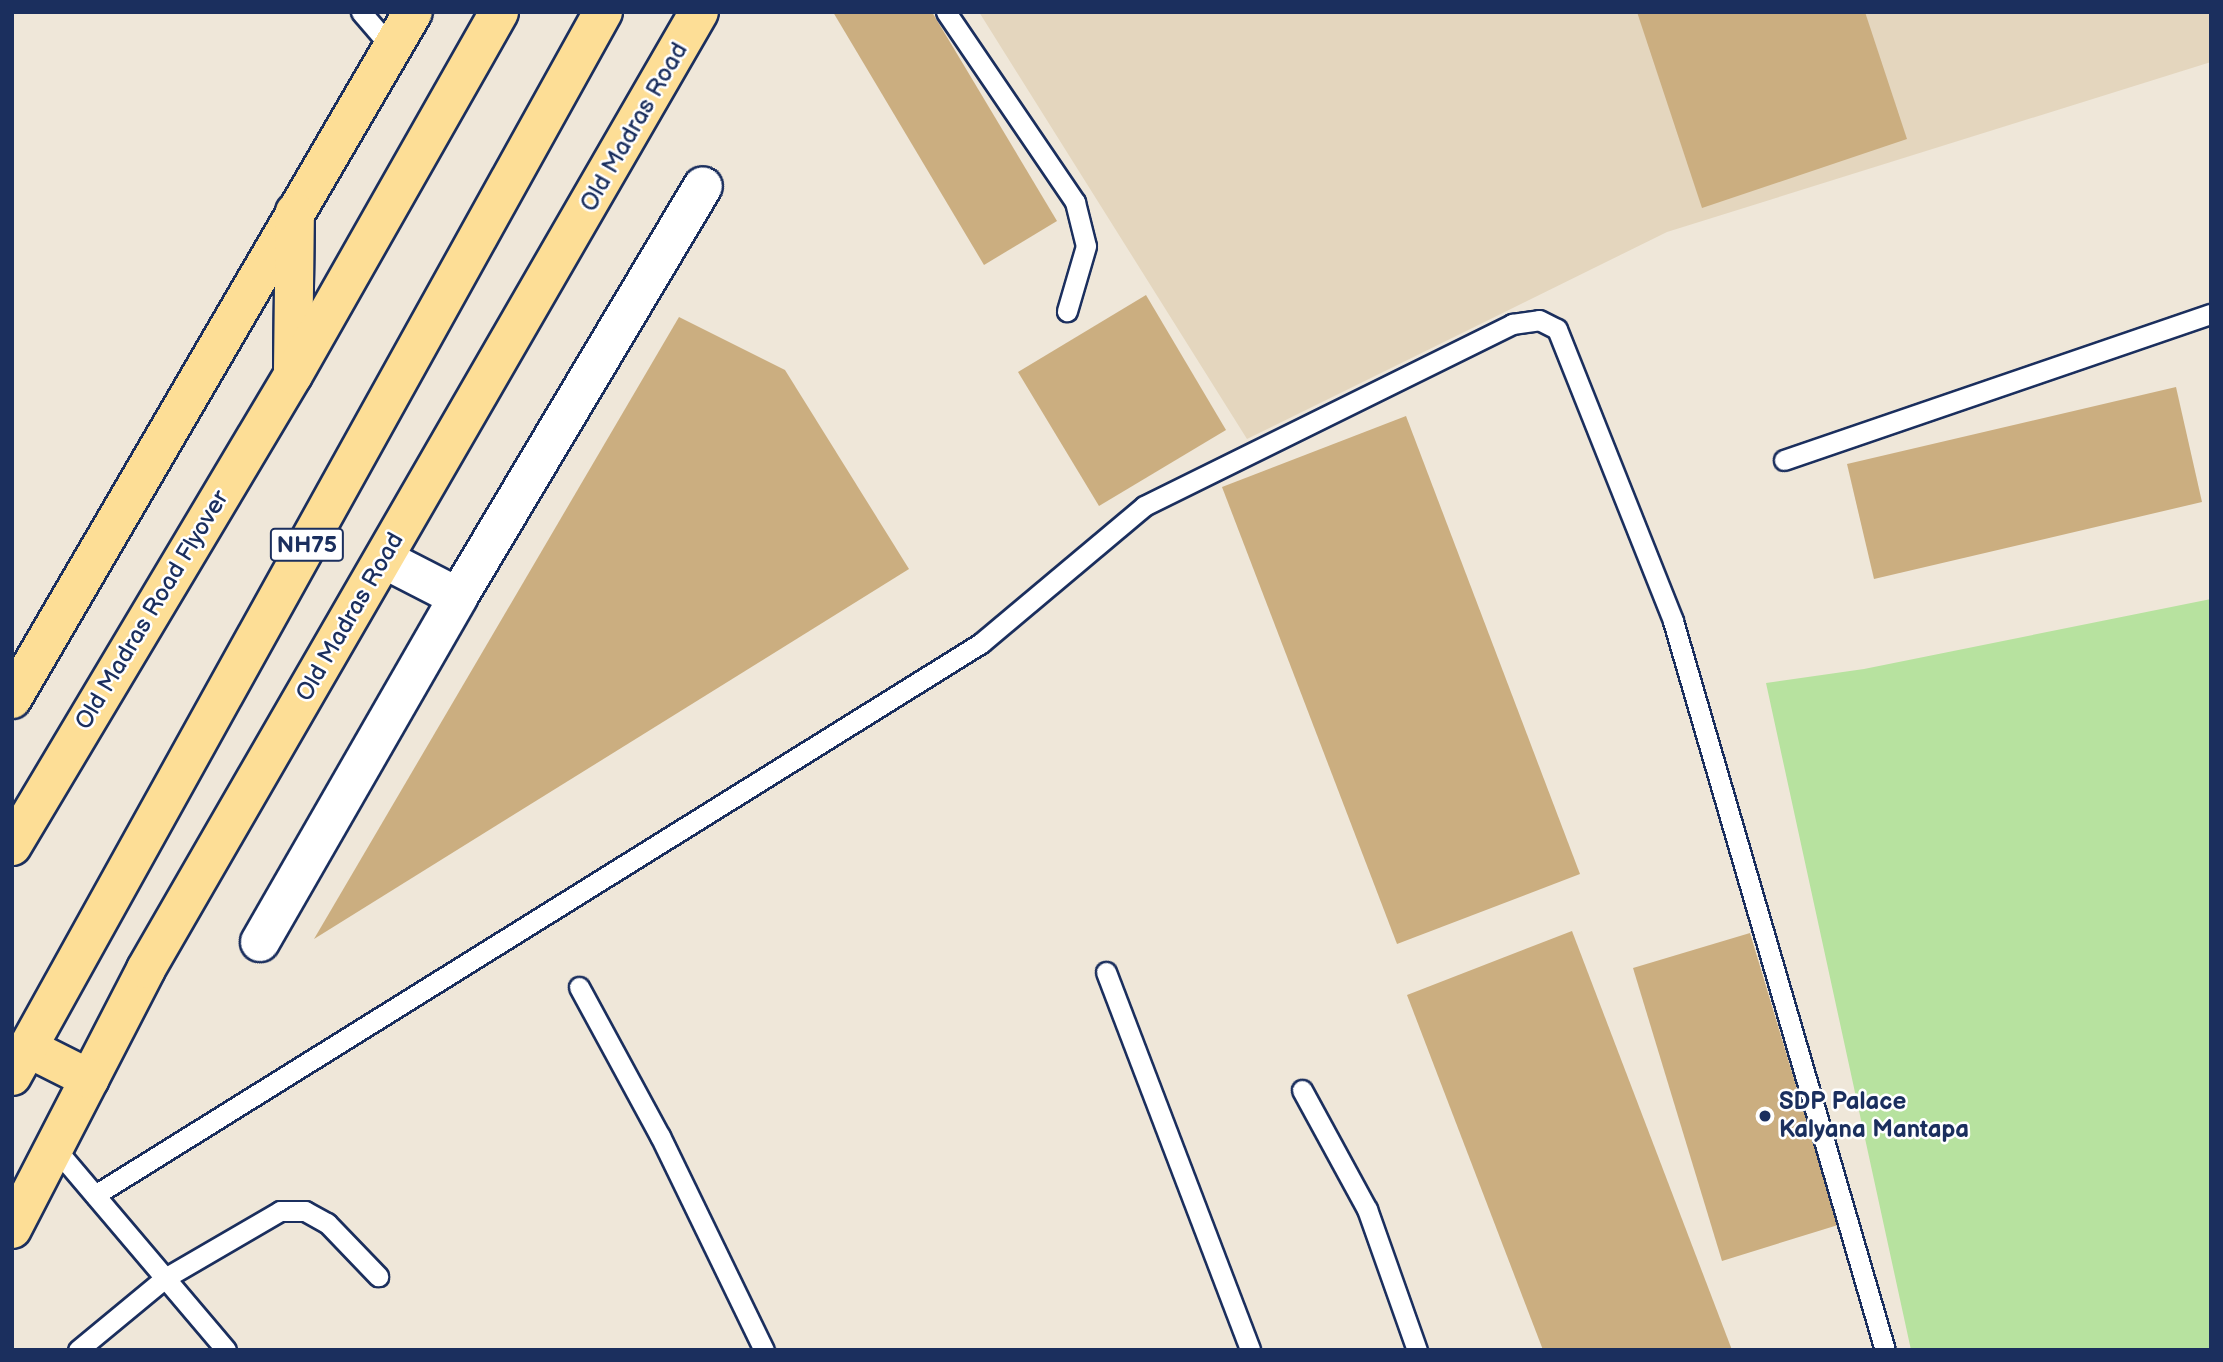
<!DOCTYPE html>
<style>
body{margin:0}
#map{position:relative;width:2223px;height:1362px;overflow:hidden;background:#efe7d9;font-family:"Balsamiq Sans",sans-serif}
div>[style]{position:absolute}
.built>*{inset:0;background:#e4d6be}
.green>*{inset:0;background:#b7e29f}
.building>*{inset:0;background:#cbae80}
.roads{filter:drop-shadow(2px 0 #1b2f5e) drop-shadow(-2px 0 #1b2f5e) drop-shadow(0 2px #1b2f5e) drop-shadow(0 -2px #1b2f5e)}
.service>*{height:19px;margin:-9.5px;padding:0 9.5px;transform-origin:9.5px;border-radius:9.5px;background:#fff}
.minor>*{height:38px;margin:-19px;padding:0 19px;transform-origin:19px;border-radius:19px;background:#fff}
.primary>*{height:38px;margin:-19px;padding:0 19px;transform-origin:19px;border-radius:19px;background:#fdde96}
.trunk>*{height:38px;margin:-19px;padding:0 19px;transform-origin:19px;border-radius:19px;background:#fdde96}
.dots>*{width:19px;height:19px;translate:-50% -50%;box-sizing:border-box;border:4px solid #fff;border-radius:50%}
span{translate:-50% -50%;white-space:nowrap;text-align:center;line-height:1.15;-webkit-text-stroke:5px #fff;paint-order:stroke}
.shield-label span{padding:2px 5px;background:#fff;border:2px solid;border-radius:5px;-webkit-text-stroke-width:0}
.shield-label{font-size:23px;color:#1b2f5e;font-weight:700}
.street-label{font-size:24px;color:#1b2f5e}
.poi-label{font-size:24px;color:#1b2f5e;font-weight:700}
.left{translate:0 -50%;text-align:left}
.frame{position:absolute;inset:0;border:14px solid #1b2f5e;pointer-events:none}
</style>
<div id="map">
<div class="built">
<div style="clip-path:polygon(979px 12px,2211px 12px,2211px 62px,1667px 232px,1247px 439px)"></div>
</div>
<div class="green">
<div style="clip-path:polygon(2211px 599px,2211px 1350px,1911px 1350px,1766px 683px,1864px 669px)"></div>
</div>
<div class="building">
<div style="clip-path:polygon(833px 12px,932px 12px,1057px 221px,984px 265px)"></div>
<div style="clip-path:polygon(1637px 12px,1865px 12px,1907px 139px,1702px 208px)"></div>
<div style="clip-path:polygon(1146px 295px,1226px 430px,1099px 506px,1018px 372px)"></div>
<div style="clip-path:polygon(679px 317px,785px 370px,909px 569px,314px 939px)"></div>
<div style="clip-path:polygon(2176px 387px,2202px 502px,1874px 579px,1847px 464px)"></div>
<div style="clip-path:polygon(1406px 416px,1580px 874px,1397px 944px,1222px 487px)"></div>
<div style="clip-path:polygon(1572px 931px,1732px 1350px,1543px 1350px,1407px 995px)"></div>
<div style="clip-path:polygon(1750px 933px,1838px 1225px,1722px 1261px,1633px 968px)"></div>
</div>
<div class="roads">
<div class="service">
<div style="left:361px;top:12px;width:48px;rotate:49.3deg"></div>
<div style="left:946px;top:12px;width:230px;rotate:55.8deg"></div>
<div style="left:1075px;top:202px;width:45px;rotate:76deg"></div>
<div style="left:1086px;top:246px;width:68px;rotate:106.3deg"></div>
<div style="left:1784px;top:460px;width:451px;rotate:-18.9deg"></div>
<div style="left:1106px;top:972px;width:404px;rotate:69.1deg"></div>
<div style="left:579px;top:987px;width:170px;rotate:61.5deg"></div>
<div style="left:660px;top:1136px;width:238px;rotate:64.1deg"></div>
<div style="left:1302px;top:1090px;width:136px;rotate:61.4deg"></div>
<div style="left:1367px;top:1209px;width:150px;rotate:70.5deg"></div>
<div style="left:54px;top:1147px;width:266px;rotate:49.7deg"></div>
<div style="left:95px;top:1195px;width:1044px;rotate:-31.92deg"></div>
<div style="left:981px;top:643px;width:213px;rotate:-40deg"></div>
<div style="left:1144px;top:506px;width:411px;rotate:-26.3deg"></div>
<div style="left:1512px;top:324px;width:27px;rotate:-8deg"></div>
<div style="left:1539px;top:320px;width:20px;rotate:27deg"></div>
<div style="left:1557px;top:329px;width:314px;rotate:68.3deg"></div>
<div style="left:1673px;top:621px;width:759px;rotate:73.79deg"></div>
<div style="left:78px;top:1350px;width:113px;rotate:-39.6deg"></div>
<div style="left:165px;top:1278px;width:133px;rotate:-30.2deg"></div>
<div style="left:280px;top:1211px;width:25px"></div>
<div style="left:305px;top:1211px;width:25px;rotate:29deg"></div>
<div style="left:327px;top:1223px;width:74px;rotate:46.1deg"></div>
</div>
<div class="minor">
<div style="left:384px;top:559px;width:83px;rotate:27.2deg"></div>
<div style="left:458px;top:597px;width:478px;rotate:-59.2deg"></div>
<div style="left:260px;top:942px;width:398px;rotate:-60.1deg"></div>
</div>
<div class="primary">
<div style="left:12px;top:699px;width:795px;rotate:-59.73deg"></div>
<div style="left:12px;top:1229px;width:292px;rotate:-62.7deg"></div>
<div style="left:146px;top:969px;width:1105px;rotate:-59.98deg"></div>
</div>
<div class="trunk">
<div style="left:293px;top:369px;width:157px;rotate:-89.3deg"></div>
<div style="left:12px;top:846px;width:548px;rotate:-59.18deg"></div>
<div style="left:293px;top:375px;width:417px;rotate:-60.4deg"></div>
<div style="left:28px;top:1048px;width:69px;rotate:26.6deg"></div>
<div style="left:12px;top:1076px;width:1217px;rotate:-60.95deg"></div>
</div>
</div>
<div class="dots">
<div style="left:1765px;top:1116px;background:#1b2f5e"></div>
</div>
<div class="shield-label">
<span style="left:307px;top:545px">NH75</span>
</div>
<div class="street-label">
<span style="left:634px;top:127px;rotate:-60deg">Old Madras Road</span>
<span style="left:152px;top:610px;rotate:-59deg">Old Madras Road Flyover</span>
<span style="left:350px;top:617px;rotate:-60deg">Old Madras Road</span>
</div>
<div class="poi-label">
<span class="left" style="left:1779px;top:1116px">SDP Palace<br>Kalyana Mantapa</span>
</div>
<div class="frame"></div>
</div>
